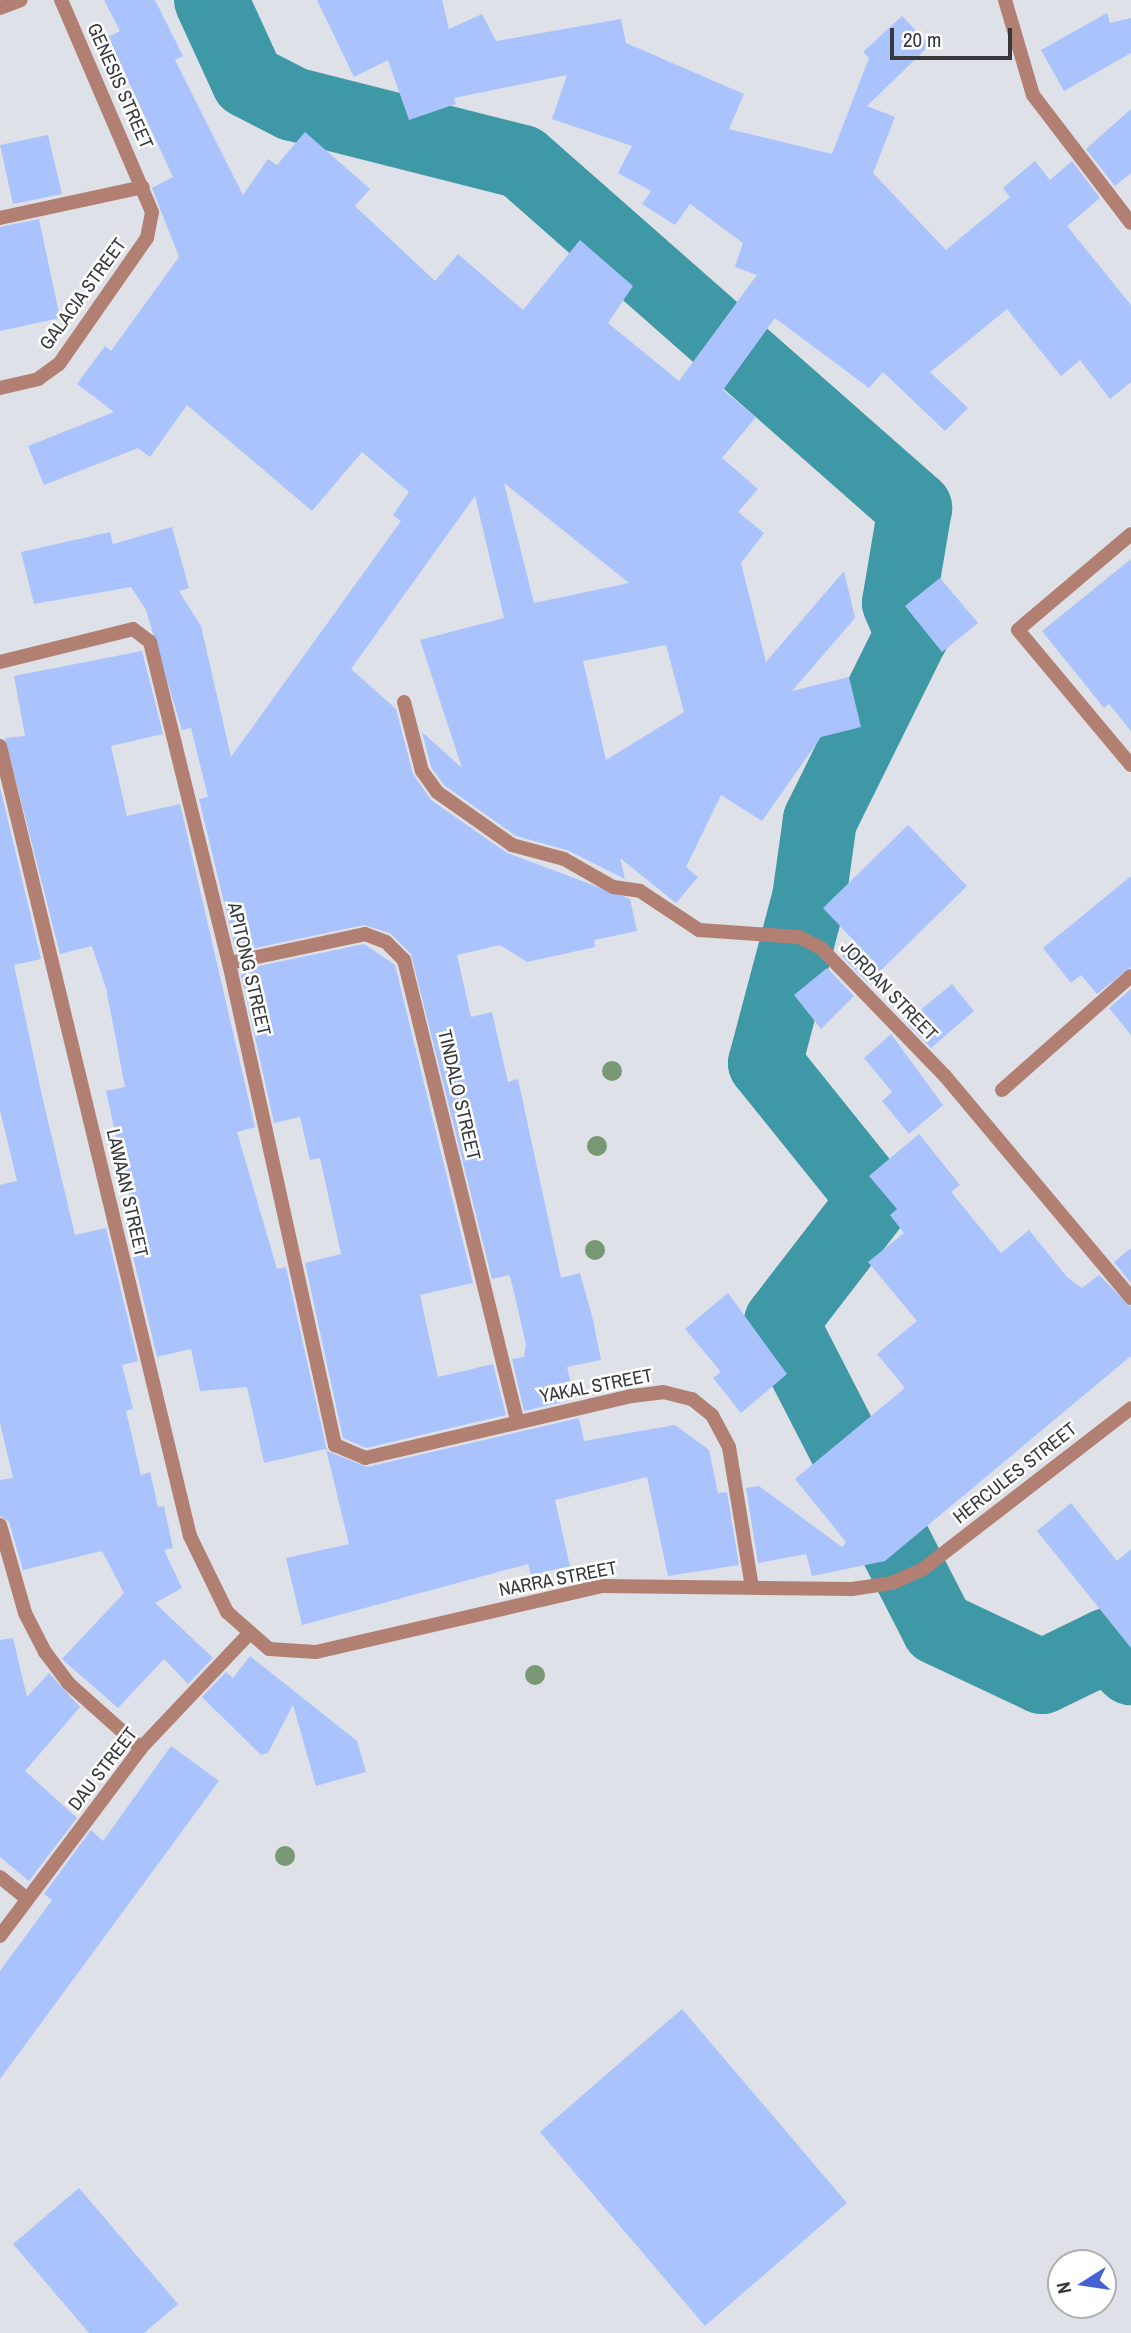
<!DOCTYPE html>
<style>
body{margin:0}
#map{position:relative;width:1131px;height:2333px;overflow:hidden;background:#dee1e7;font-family:"Archivo Narrow",sans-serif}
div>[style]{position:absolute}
.river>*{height:74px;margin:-37px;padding:0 37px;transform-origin:37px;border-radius:37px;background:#3e98a6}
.building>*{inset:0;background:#aac3fd}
.service>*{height:14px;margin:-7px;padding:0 7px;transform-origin:7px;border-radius:7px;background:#b28073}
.minor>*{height:14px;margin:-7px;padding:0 7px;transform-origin:7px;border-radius:7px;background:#b28073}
.trees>*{width:20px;height:20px;margin:-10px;border-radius:50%;background:#799874}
span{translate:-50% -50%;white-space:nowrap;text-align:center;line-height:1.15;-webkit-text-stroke:5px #fff;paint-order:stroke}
.street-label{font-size:19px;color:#37383b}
.north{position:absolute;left:1047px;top:2249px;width:70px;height:70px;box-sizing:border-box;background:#fff;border:2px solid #afafb1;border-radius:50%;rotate:258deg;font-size:19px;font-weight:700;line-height:28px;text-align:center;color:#37383b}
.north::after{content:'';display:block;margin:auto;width:24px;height:32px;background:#4262d5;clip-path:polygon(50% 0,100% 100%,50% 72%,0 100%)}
.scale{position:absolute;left:890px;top:28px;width:122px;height:32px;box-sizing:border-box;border:4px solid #37383b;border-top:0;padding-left:9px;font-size:21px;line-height:24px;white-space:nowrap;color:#37383b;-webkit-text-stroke:5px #fff;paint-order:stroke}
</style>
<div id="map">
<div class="river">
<div style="left:211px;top:0;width:89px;rotate:65.4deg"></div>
<div style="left:248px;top:81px;width:51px;rotate:27.1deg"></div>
<div style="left:293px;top:104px;width:236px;rotate:14.2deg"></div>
<div style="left:522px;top:162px;width:524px;rotate:41.36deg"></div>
<div style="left:915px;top:508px;width:96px;rotate:99.6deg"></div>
<div style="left:899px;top:603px;width:34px;rotate:67deg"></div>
<div style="left:912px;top:634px;width:208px;rotate:116.3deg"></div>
<div style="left:820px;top:820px;width:79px;rotate:98deg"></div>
<div style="left:809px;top:898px;width:171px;rotate:104.9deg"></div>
<div style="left:765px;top:1063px;width:176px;rotate:51.2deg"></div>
<div style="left:875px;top:1200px;width:154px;rotate:127.6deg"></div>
<div style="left:781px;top:1322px;width:344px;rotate:62.8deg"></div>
<div style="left:938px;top:1628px;width:115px;rotate:25.2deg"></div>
<div style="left:1042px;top:1677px;width:73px;rotate:-25.9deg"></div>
<div style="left:1108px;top:1645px;width:33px;rotate:45deg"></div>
</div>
<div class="building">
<div style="clip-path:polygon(evenodd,104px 0,155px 0,183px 56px,175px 60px,243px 195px,268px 159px,277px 165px,305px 132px,370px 189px,355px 206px,435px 281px,458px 254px,523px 310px,580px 240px,633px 286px,608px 323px,679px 381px,757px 275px,735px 267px,743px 243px,690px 204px,675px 225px,642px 204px,651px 191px,618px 173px,632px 146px,552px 119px,567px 75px,454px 98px,456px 104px,409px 120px,388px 60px,354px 77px,317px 0,442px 0,449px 29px,482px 14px,496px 41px,621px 19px,626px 43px,744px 94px,729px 129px,832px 154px,869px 58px,863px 52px,902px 16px,930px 45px,867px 106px,895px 117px,873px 173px,946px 250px,1010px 197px,1003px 188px,1035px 161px,1050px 180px,1072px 161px,1100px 198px,1067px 226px,1131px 305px,1131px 382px,1110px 399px,1080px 360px,1061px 376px,1007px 309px,930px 372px,968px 408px,945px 431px,883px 372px,869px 388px,775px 318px,723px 390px,756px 417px,722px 458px,758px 489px,738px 512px,764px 533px,741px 563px,766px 662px,844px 571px,855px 618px,792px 691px,849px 677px,861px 727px,821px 737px,762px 821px,721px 795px,686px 867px,698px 877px,676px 903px,620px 858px,625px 879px,567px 850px,516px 836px,444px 785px,431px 767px,422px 732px,462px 768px,420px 640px,504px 618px,475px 496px,351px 669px,396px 709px,413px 774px,431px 800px,507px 853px,630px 899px,637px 931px,594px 940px,595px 947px,527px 962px,500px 945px,457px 955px,471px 1017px,492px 1012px,508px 1082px,518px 1079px,561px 1278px,580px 1273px,593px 1320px,601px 1360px,567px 1367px,575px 1399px,524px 1411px,512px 1359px,524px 1357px,526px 1344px,511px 1280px,509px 1275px,492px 1279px,411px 954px,390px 933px,364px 925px,236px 952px,199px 799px,208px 797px,191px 728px,182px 730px,146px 610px,131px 587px,34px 604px,21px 552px,110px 532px,113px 544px,172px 527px,189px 588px,179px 591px,201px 626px,231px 757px,401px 521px,393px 515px,409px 492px,362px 452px,312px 511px,187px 405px,150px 457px,138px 448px,44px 485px,28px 446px,114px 412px,77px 384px,105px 346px,111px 351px,179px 257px,152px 188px,173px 177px,108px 37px,120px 31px,104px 0,504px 483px,629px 583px,534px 603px,504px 483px,104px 0,666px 645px,684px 712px,606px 760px,583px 661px,666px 645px)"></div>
<div style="clip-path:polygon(1107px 13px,1110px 23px,1131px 18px,1131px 53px,1064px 91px,1041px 50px)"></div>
<div style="clip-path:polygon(1131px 109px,1131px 173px,1115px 186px,1086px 149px)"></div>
<div style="clip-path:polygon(48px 135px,62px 194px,13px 204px,0 145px)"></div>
<div style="clip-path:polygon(39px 219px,60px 318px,0 331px,0 227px)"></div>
<div style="clip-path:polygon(1131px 559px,1131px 731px,1109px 704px,1104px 708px,1042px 631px)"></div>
<div style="clip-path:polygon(940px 578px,978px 623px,942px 652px,905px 606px)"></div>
<div style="clip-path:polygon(142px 651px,163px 734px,111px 746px,127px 816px,180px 804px,255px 1127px,237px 1132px,277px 1269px,286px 1267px,327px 1451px,367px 1467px,579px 1418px,584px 1441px,675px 1425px,709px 1450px,718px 1493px,727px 1492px,739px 1565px,668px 1576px,647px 1477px,555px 1500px,570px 1566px,531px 1575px,528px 1564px,302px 1625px,286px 1558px,349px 1544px,326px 1449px,264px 1463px,247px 1387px,200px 1391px,191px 1349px,157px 1357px,125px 1223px,135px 1221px,106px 1091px,125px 1087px,106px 988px,92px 946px,60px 954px,5px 738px,25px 736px,14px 676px)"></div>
<div style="clip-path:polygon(0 787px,41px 959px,14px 965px,43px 1100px,75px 1235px,106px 1228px,138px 1361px,122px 1365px,133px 1409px,126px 1411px,141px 1475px,150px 1472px,158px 1507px,164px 1506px,173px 1548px,164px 1550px,182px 1588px,155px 1603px,213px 1658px,188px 1684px,164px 1659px,118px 1708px,62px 1659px,124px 1593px,102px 1551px,23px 1570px,9px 1522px,0 1516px,0 1480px,13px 1478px,0 1423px,0 1185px,17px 1181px,0 1110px)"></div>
<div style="clip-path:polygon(908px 825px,967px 886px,868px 983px,842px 956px,857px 944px,823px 908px)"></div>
<div style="clip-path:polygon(1131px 876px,1131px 967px,1097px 994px,1081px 975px,1071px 983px,1043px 948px)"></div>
<div style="clip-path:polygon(364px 944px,395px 965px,473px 1283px,420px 1295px,438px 1377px,493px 1364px,506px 1415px,366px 1448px,343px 1438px,305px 1263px,341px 1254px,320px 1158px,310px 1160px,300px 1117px,274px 1123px,240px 970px)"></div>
<div style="clip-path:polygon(827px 968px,854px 996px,821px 1029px,794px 995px)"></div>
<div style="clip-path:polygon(952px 984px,974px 1011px,931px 1048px,906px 1022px)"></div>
<div style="clip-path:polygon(1131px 989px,1131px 1035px,1109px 1008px)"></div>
<div style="clip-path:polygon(891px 1034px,943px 1105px,909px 1134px,882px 1101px,892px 1092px,864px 1058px)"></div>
<div style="clip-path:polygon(919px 1134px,960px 1185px,951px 1192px,1001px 1253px,1029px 1230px,1067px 1277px,1082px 1288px,1099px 1275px,1131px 1307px,1131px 1356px,885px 1561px,812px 1576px,806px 1554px,758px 1563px,746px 1488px,759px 1486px,842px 1547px,846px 1542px,795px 1479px,905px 1388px,877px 1354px,917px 1321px,868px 1262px,904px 1233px,890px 1215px,897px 1209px,869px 1176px)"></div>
<div style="clip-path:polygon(1131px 1248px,1131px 1283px,1114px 1262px)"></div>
<div style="clip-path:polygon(728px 1293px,787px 1374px,741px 1413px,713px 1378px,721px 1372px,685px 1329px)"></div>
<div style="clip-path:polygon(1071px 1503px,1117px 1561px,1131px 1549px,1131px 1648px,1037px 1531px)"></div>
<div style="clip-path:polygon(13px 1638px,27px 1697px,49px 1673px,80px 1707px,25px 1771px,77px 1818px,29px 1881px,0 1857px,0 1640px)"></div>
<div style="clip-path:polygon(250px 1656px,357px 1741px,366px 1772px,316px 1786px,293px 1705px,268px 1753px,261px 1755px,202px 1697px,226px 1672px,233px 1678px)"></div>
<div style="clip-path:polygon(171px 1746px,219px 1781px,0 2079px,0 1971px,52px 1900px,44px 1894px,91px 1830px,103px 1841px)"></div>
<div style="clip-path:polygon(682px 2009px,847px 2203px,705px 2326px,540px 2132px)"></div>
<div style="clip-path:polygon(79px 2188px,178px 2304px,144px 2333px,89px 2333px,13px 2244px)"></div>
</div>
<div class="service">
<div style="left:1002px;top:1090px;width:172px;rotate:-41.5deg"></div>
</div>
<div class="minor">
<div style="left:1005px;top:0;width:99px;rotate:73.6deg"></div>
<div style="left:1033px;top:95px;width:161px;rotate:52.6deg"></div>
<div style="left:0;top:8px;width:22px;rotate:-21deg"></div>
<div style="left:0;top:218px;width:146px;rotate:-12.2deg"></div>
<div style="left:0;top:388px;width:39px;rotate:-13deg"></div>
<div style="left:38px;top:379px;width:26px;rotate:-36deg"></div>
<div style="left:59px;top:364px;width:154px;rotate:-55.1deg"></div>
<div style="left:147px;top:238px;width:26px;rotate:-79deg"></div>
<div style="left:152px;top:212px;width:231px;rotate:-113.2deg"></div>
<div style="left:1131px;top:534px;width:148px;rotate:139.7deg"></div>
<div style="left:1018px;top:630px;width:176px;rotate:50.1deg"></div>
<div style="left:0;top:662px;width:137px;rotate:-13.9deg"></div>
<div style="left:133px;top:629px;width:21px;rotate:37deg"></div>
<div style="left:150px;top:642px;width:331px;rotate:76.2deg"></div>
<div style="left:229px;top:963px;width:494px;rotate:77.6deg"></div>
<div style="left:335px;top:1445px;width:33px;rotate:23deg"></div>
<div style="left:365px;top:1458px;width:274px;rotate:-13.1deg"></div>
<div style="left:632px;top:1396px;width:31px;rotate:-7deg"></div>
<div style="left:663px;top:1392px;width:30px;rotate:14deg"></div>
<div style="left:692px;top:1399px;width:26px;rotate:39deg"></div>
<div style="left:712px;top:1415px;width:36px;rotate:62deg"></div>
<div style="left:729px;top:1447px;width:142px;rotate:80.7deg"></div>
<div style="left:404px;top:702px;width:71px;rotate:75.4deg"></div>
<div style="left:422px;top:771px;width:26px;rotate:54deg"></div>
<div style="left:437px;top:792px;width:92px;rotate:35.2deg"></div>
<div style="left:512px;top:845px;width:54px;rotate:15.1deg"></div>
<div style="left:564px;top:859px;width:56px;rotate:29.7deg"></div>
<div style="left:613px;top:887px;width:27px;rotate:8deg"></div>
<div style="left:640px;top:891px;width:71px;rotate:33.5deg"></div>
<div style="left:699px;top:930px;width:100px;rotate:4deg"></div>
<div style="left:799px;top:937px;width:25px;rotate:27deg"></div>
<div style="left:821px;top:948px;width:178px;rotate:45.9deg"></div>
<div style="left:945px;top:1076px;width:290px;rotate:50deg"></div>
<div style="left:0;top:746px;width:813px;rotate:76.48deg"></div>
<div style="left:190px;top:1536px;width:85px;rotate:64deg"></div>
<div style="left:227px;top:1612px;width:56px;rotate:41.4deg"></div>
<div style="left:269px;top:1649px;width:47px;rotate:3.7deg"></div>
<div style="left:316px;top:1652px;width:294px;rotate:-13deg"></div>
<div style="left:602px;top:1586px;width:250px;rotate:0.7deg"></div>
<div style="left:852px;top:1589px;width:40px;rotate:-8.5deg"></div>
<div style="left:892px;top:1583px;width:34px;rotate:-24deg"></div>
<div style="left:923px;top:1569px;width:263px;rotate:-37.7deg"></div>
<div style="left:229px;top:963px;width:139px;rotate:-12deg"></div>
<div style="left:365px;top:934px;width:22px;rotate:21deg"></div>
<div style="left:386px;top:942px;width:25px;rotate:45deg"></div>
<div style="left:404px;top:960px;width:475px;rotate:76.2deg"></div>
<div style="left:0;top:1525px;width:91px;rotate:74.1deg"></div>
<div style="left:25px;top:1613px;width:44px;rotate:62.9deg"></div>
<div style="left:45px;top:1652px;width:39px;rotate:53deg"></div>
<div style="left:68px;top:1683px;width:98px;rotate:41.7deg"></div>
<div style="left:0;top:1877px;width:35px;rotate:39deg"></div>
<div style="left:0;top:1936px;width:235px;rotate:-53.1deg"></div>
<div style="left:141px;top:1748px;width:156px;rotate:-46.6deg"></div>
</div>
<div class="trees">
<div style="left:612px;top:1071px"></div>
<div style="left:597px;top:1146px"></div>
<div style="left:595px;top:1250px"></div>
<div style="left:535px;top:1675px"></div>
<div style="left:285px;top:1856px"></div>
</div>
<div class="street-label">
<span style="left:120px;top:86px;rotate:66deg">GENESIS STREET</span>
<span style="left:83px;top:294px;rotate:-54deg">GALACIA STREET</span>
<span style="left:249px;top:969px;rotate:77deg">APITONG STREET</span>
<span style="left:889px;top:991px;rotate:46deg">JORDAN STREET</span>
<span style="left:459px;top:1095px;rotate:77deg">TINDALO STREET</span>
<span style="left:127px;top:1193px;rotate:77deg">LAWAAN STREET</span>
<span style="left:596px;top:1386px;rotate:-11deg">YAKAL STREET</span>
<span style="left:1015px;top:1473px;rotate:-38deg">HERCULES STREET</span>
<span style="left:558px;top:1579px;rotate:-11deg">NARRA STREET</span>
<span style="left:103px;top:1769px;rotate:-52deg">DAU STREET</span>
</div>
<div class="north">N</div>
<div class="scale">20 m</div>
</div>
